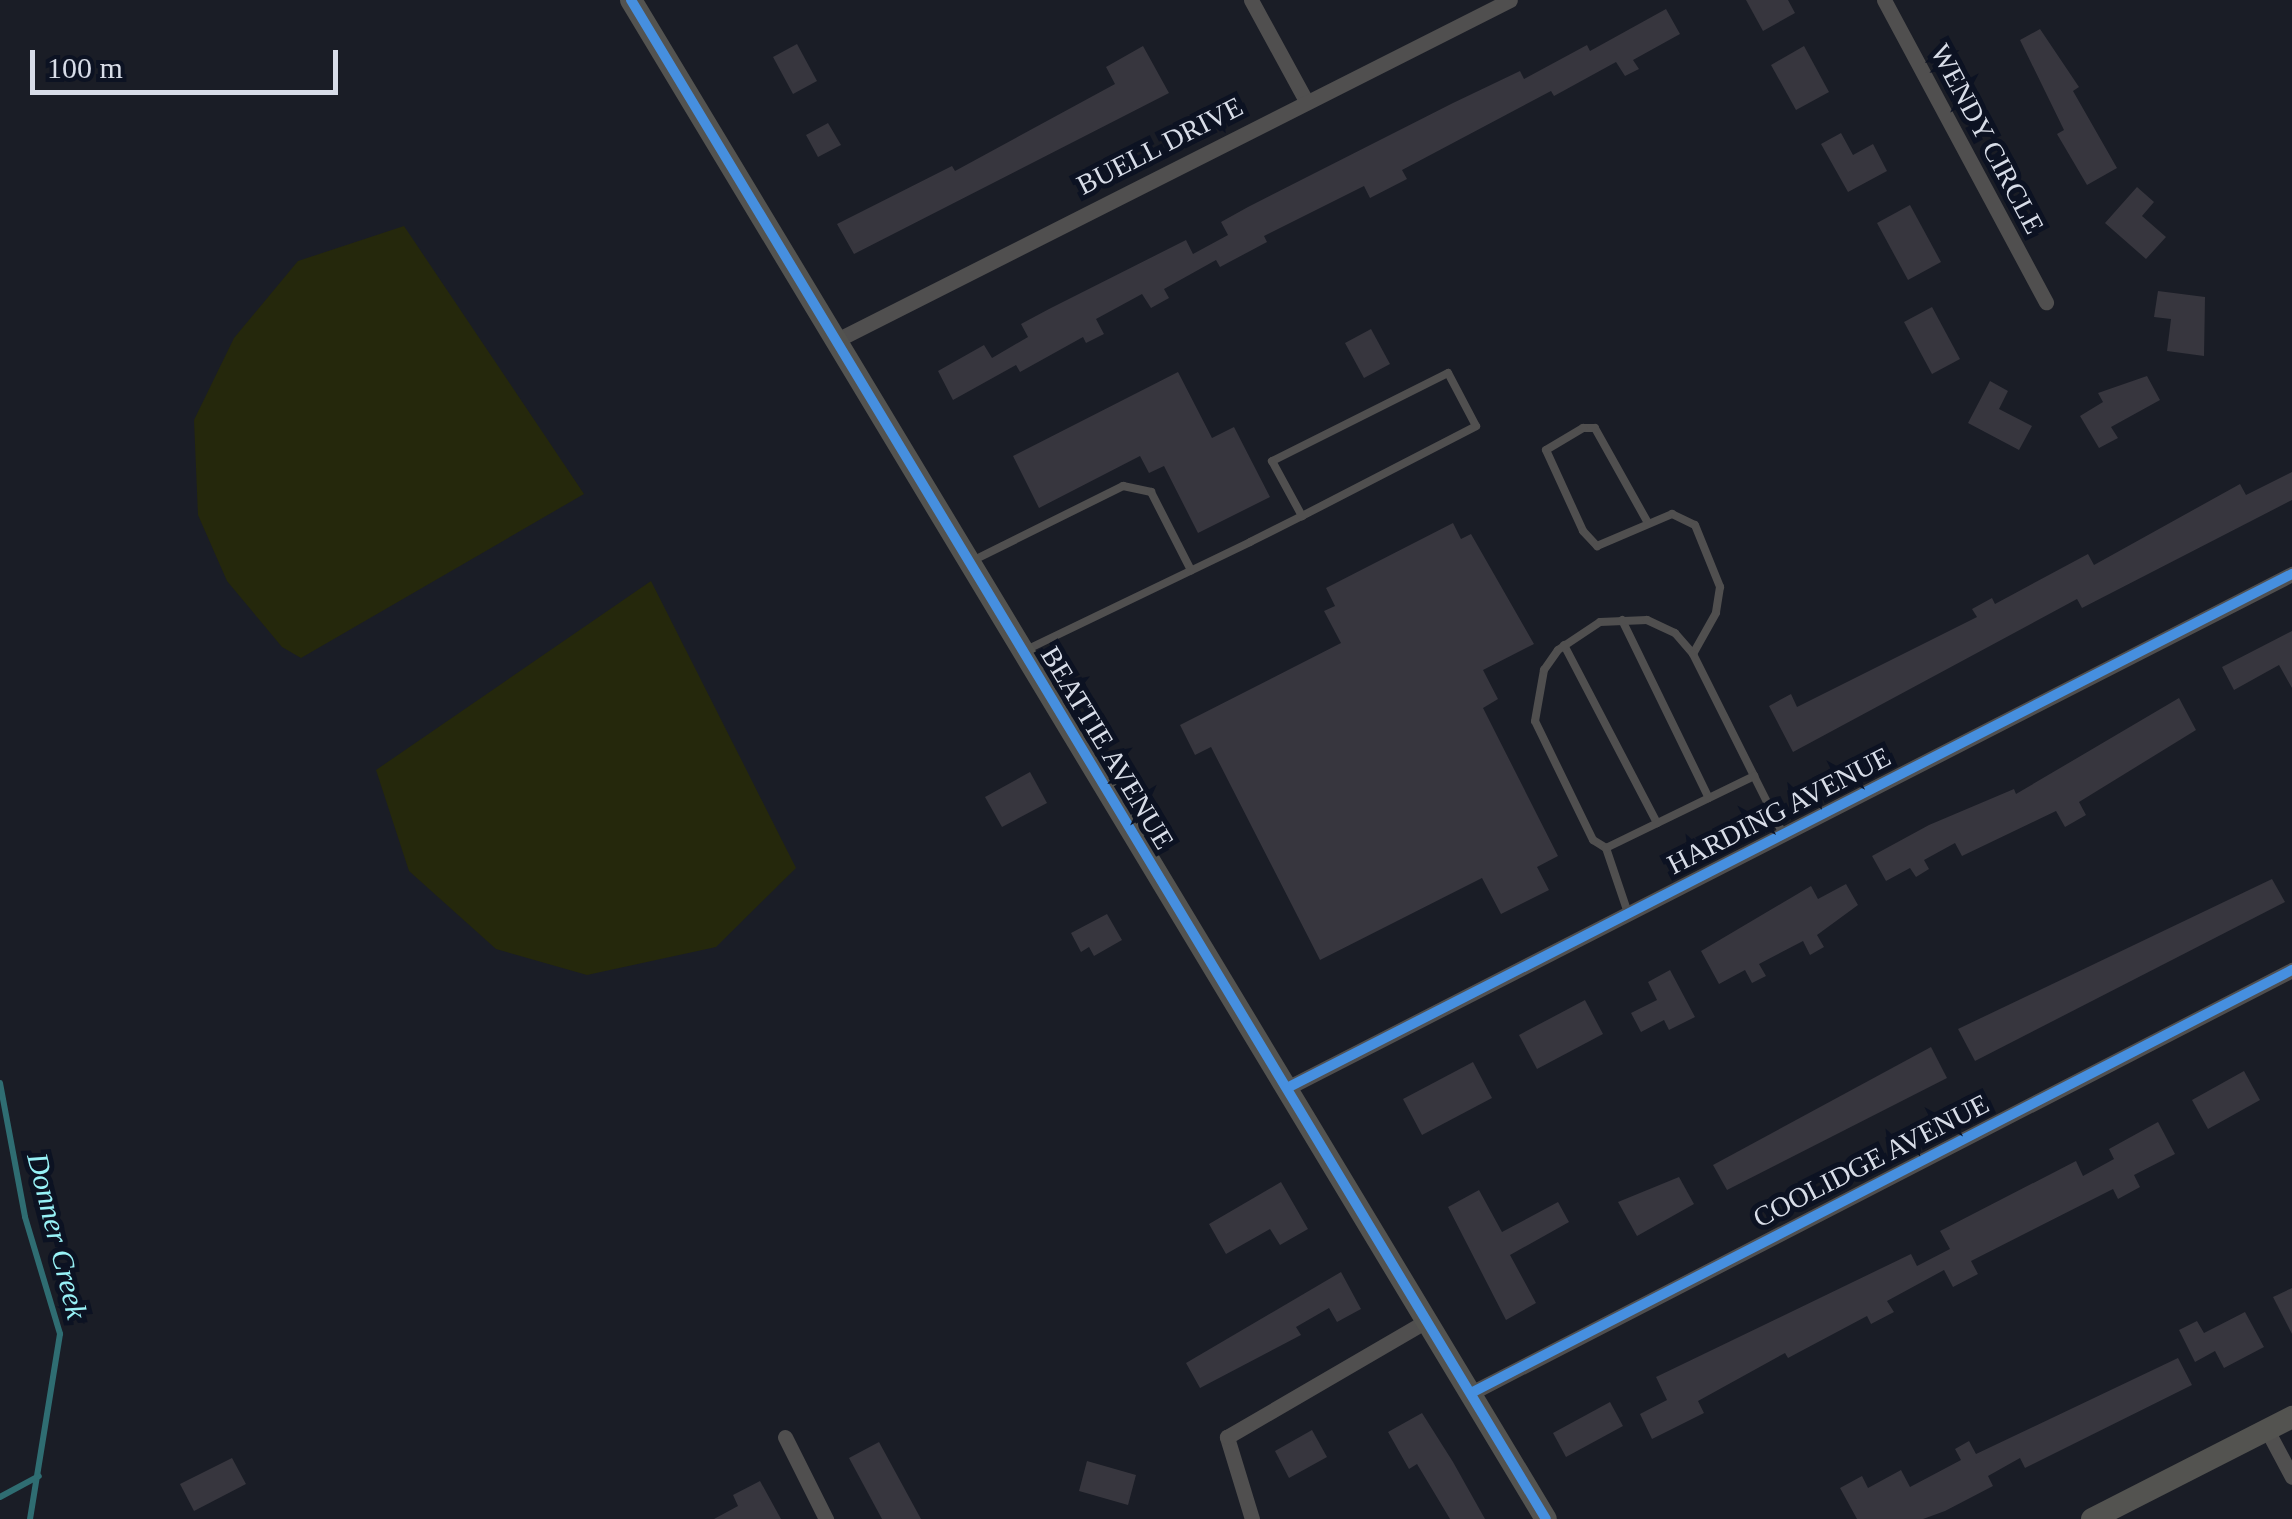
<!DOCTYPE html>
<style>
body{margin:0}
#map{position:relative;width:2292px;height:1519px;overflow:hidden;background:#1a1d26;font-family:Georgia,serif}
div>[style]{position:absolute}
.green>*{inset:0;background:#25280c}
.stream>*{height:6px;margin:-3px;padding:0 3px;transform-origin:3px;border-radius:3px;background:#2f6d72}
.building>*{inset:0;background:#37363e}
.lane>*{height:8px;margin:-4px;padding:0 4px;transform-origin:4px;border-radius:4px;background:#504f4f}
.street>*{height:15px;margin:-7.5px;padding:0 7.5px;transform-origin:7.5px;border-radius:7.5px;background:#504f4f}
.secondary>*{height:22px;margin:-11px;padding:0 11px;transform-origin:11px;border-radius:11px;background:#535350}
.cycleway>*{height:10px;margin:-5px;padding:0 5px;transform-origin:5px;border-radius:5px;background:#468fdf}
span{translate:-50% -50%;white-space:nowrap;text-align:center;line-height:1.15;-webkit-text-stroke:10px #0c1222;paint-order:stroke}
.street-label{font-size:28px;color:#d8dde8}
.water-label{font-size:30px;color:#98f2f7;font-style:italic}
.scale{position:absolute;left:30px;top:50px;width:308px;height:45px;box-sizing:border-box;border:5px solid #d8dde8;border-top:0;padding-left:12px;font-size:30px;line-height:35px;white-space:nowrap;color:#d8dde8;-webkit-text-stroke:8px #0c1222;paint-order:stroke}
</style>
<div id="map">
<div class="green">
<div style="clip-path:polygon(404px 226px,584px 494px,301px 658px,282px 647px,227px 581px,198px 515px,194px 420px,234px 338px,298px 261px)"></div>
<div style="clip-path:polygon(651px 581px,796px 868px,716px 947px,587px 975px,496px 949px,409px 871px,376px 770px)"></div>
</div>
<div class="stream">
<div style="left:0;top:1083px;width:136px;rotate:79.4deg"></div>
<div style="left:25px;top:1217px;width:122px;rotate:73.3deg"></div>
<div style="left:60px;top:1334px;width:187px;rotate:99.2deg"></div>
<div style="left:0;top:1497px;width:44px;rotate:-28.3deg"></div>
</div>
<div class="building">
<div style="clip-path:polygon(1746px 0,1788px 0,1795px 13px,1763px 31px)"></div>
<div style="clip-path:polygon(1666px 9px,1680px 34px,1633px 60px,1639px 69px,1625px 76px,1616px 62px,1554px 96px,1551px 91px,1402px 170px,1407px 179px,1370px 198px,1364px 186px,1264px 236px,1267px 242px,1220px 267px,1216px 260px,1164px 289px,1169px 298px,1151px 308px,1142px 294px,1096px 319px,1104px 334px,1086px 343px,1083px 337px,1020px 372px,1016px 365px,953px 400px,938px 371px,984px 345px,992px 358px,1028px 337px,1021px 324px,1049px 309px,1186px 240px,1193px 254px,1228px 235px,1221px 222px,1248px 207px,1453px 103px,1520px 71px,1524px 79px,1587px 45px,1590px 51px)"></div>
<div style="clip-path:polygon(2040px 29px,2079px 87px,2073px 91px,2117px 168px,2087px 185px,2057px 134px,2064px 130px,2020px 40px)"></div>
<div style="clip-path:polygon(797px 44px,817px 81px,793px 94px,773px 57px)"></div>
<div style="clip-path:polygon(1143px 46px,1169px 93px,854px 254px,837px 224px,952px 166px,955px 171px,1115px 84px,1106px 67px)"></div>
<div style="clip-path:polygon(1804px 46px,1829px 92px,1796px 110px,1771px 65px)"></div>
<div style="clip-path:polygon(828px 123px,841px 145px,818px 157px,806px 135px)"></div>
<div style="clip-path:polygon(1841px 133px,1853px 155px,1873px 144px,1887px 171px,1848px 192px,1821px 144px)"></div>
<div style="clip-path:polygon(2137px 187px,2154px 202px,2142px 216px,2166px 237px,2146px 259px,2105px 223px)"></div>
<div style="clip-path:polygon(1910px 205px,1941px 262px,1908px 280px,1877px 223px)"></div>
<div style="clip-path:polygon(2158px 291px,2205px 297px,2204px 356px,2167px 351px,2171px 319px,2154px 317px)"></div>
<div style="clip-path:polygon(1932px 307px,1960px 359px,1932px 374px,1904px 322px)"></div>
<div style="clip-path:polygon(1371px 329px,1390px 364px,1364px 378px,1345px 343px)"></div>
<div style="clip-path:polygon(1178px 372px,1212px 438px,1234px 427px,1270px 497px,1198px 533px,1164px 466px,1149px 473px,1140px 456px,1039px 508px,1013px 456px)"></div>
<div style="clip-path:polygon(2147px 376px,2160px 400px,2111px 427px,2118px 438px,2099px 448px,2080px 416px,2103px 402px,2098px 393px)"></div>
<div style="clip-path:polygon(1990px 381px,2008px 391px,1999px 409px,2032px 426px,2019px 450px,1968px 423px)"></div>
<div style="clip-path:polygon(2292px 472px,2292px 500px,2082px 608px,2077px 599px,1793px 752px,1769px 706px,1791px 694px,1797px 707px,1977px 617px,1972px 609px,1992px 598px,1995px 604px,2088px 554px,2094px 565px,2240px 484px,2246px 495px)"></div>
<div style="clip-path:polygon(1453px 523px,1461px 539px,1471px 534px,1534px 644px,1483px 670px,1498px 699px,1483px 708px,1558px 856px,1537px 867px,1549px 890px,1501px 914px,1482px 878px,1320px 960px,1211px 747px,1195px 755px,1180px 725px,1341px 643px,1324px 611px,1335px 606px,1326px 588px)"></div>
<div style="clip-path:polygon(2292px 631px,2292px 688px,2279px 665px,2234px 690px,2222px 667px)"></div>
<div style="clip-path:polygon(2179px 698px,2196px 730px,2079px 802px,2086px 815px,2065px 827px,2056px 811px,1962px 856px,1955px 843px,1924px 860px,1929px 869px,1916px 877px,1910px 868px,1886px 881px,1872px 856px,1929px 825px,2014px 789px,2016px 794px)"></div>
<div style="clip-path:polygon(1030px 772px,1047px 803px,1002px 827px,985px 797px)"></div>
<div style="clip-path:polygon(2272px 879px,2285px 902px,1975px 1061px,1958px 1029px)"></div>
<div style="clip-path:polygon(1846px 884px,1858px 905px,1817px 935px,1824px 947px,1810px 955px,1803px 941px,1759px 964px,1766px 976px,1752px 983px,1745px 970px,1719px 984px,1701px 951px,1811px 886px,1818px 899px)"></div>
<div style="clip-path:polygon(1107px 914px,1122px 940px,1094px 956px,1089px 947px,1081px 952px,1071px 933px)"></div>
<div style="clip-path:polygon(1670px 970px,1695px 1017px,1669px 1030px,1664px 1020px,1641px 1032px,1631px 1013px,1657px 1000px,1648px 982px)"></div>
<div style="clip-path:polygon(1585px 1000px,1603px 1034px,1537px 1069px,1519px 1035px)"></div>
<div style="clip-path:polygon(1931px 1047px,1947px 1078px,1727px 1190px,1713px 1165px)"></div>
<div style="clip-path:polygon(1473px 1062px,1492px 1098px,1422px 1135px,1403px 1099px)"></div>
<div style="clip-path:polygon(2244px 1071px,2260px 1100px,2208px 1129px,2192px 1100px)"></div>
<div style="clip-path:polygon(2158px 1122px,2175px 1154px,2134px 1175px,2140px 1187px,2118px 1199px,2113px 1189px,1971px 1261px,1978px 1274px,1953px 1287px,1944px 1270px,1887px 1301px,1894px 1312px,1871px 1324px,1867px 1316px,1788px 1358px,1785px 1353px,1698px 1401px,1704px 1413px,1652px 1439px,1640px 1414px,1667px 1400px,1656px 1377px,1911px 1254px,1917px 1266px,1950px 1249px,1940px 1231px,2076px 1161px,2083px 1176px,2114px 1159px,2109px 1149px)"></div>
<div style="clip-path:polygon(1679px 1177px,1694px 1204px,1637px 1236px,1618px 1202px)"></div>
<div style="clip-path:polygon(1281px 1182px,1308px 1229px,1280px 1245px,1270px 1229px,1226px 1254px,1209px 1224px)"></div>
<div style="clip-path:polygon(1479px 1190px,1502px 1232px,1558px 1202px,1569px 1222px,1510px 1255px,1536px 1303px,1506px 1320px,1448px 1207px)"></div>
<div style="clip-path:polygon(1341px 1272px,1361px 1309px,1337px 1322px,1329px 1308px,1296px 1327px,1301px 1335px,1200px 1388px,1186px 1363px)"></div>
<div style="clip-path:polygon(2292px 1288px,2292px 1334px,2273px 1297px)"></div>
<div style="clip-path:polygon(2245px 1312px,2264px 1347px,2224px 1368px,2215px 1351px,2195px 1362px,2179px 1330px,2197px 1321px,2204px 1333px)"></div>
<div style="clip-path:polygon(2178px 1358px,2192px 1385px,2025px 1468px,2020px 1458px,1988px 1476px,1993px 1486px,1945px 1511px,1923px 1519px,1857px 1519px,1840px 1488px,1862px 1476px,1868px 1488px,1901px 1470px,1910px 1487px,1961px 1460px,1955px 1449px,1969px 1441px,1976px 1454px)"></div>
<div style="clip-path:polygon(1610px 1402px,1623px 1426px,1566px 1457px,1553px 1433px)"></div>
<div style="clip-path:polygon(1422px 1413px,1453px 1462px,1485px 1519px,1450px 1519px,1417px 1464px,1409px 1469px,1388px 1432px)"></div>
<div style="clip-path:polygon(1312px 1430px,1327px 1457px,1289px 1478px,1275px 1451px)"></div>
<div style="clip-path:polygon(879px 1442px,921px 1519px,882px 1519px,849px 1458px)"></div>
<div style="clip-path:polygon(232px 1458px,246px 1484px,194px 1511px,180px 1484px)"></div>
<div style="clip-path:polygon(1087px 1461px,1136px 1475px,1128px 1505px,1079px 1491px)"></div>
<div style="clip-path:polygon(760px 1481px,781px 1519px,714px 1519px,738px 1506px,733px 1495px)"></div>
</div>
<div class="lane">
<div style="left:1648px;top:523px;width:109px;rotate:-119.2deg"></div>
<div style="left:1595px;top:428px;width:12px;rotate:180deg"></div>
<div style="left:1583px;top:428px;width:43px;rotate:149.3deg"></div>
<div style="left:1546px;top:450px;width:89px;rotate:65.4deg"></div>
<div style="left:1583px;top:531px;width:21px;rotate:47deg"></div>
<div style="left:1597px;top:546px;width:82px;rotate:-23.1deg"></div>
<div style="left:1672px;top:514px;width:25px;rotate:26deg"></div>
<div style="left:1695px;top:525px;width:67px;rotate:68deg"></div>
<div style="left:1720px;top:587px;width:26px;rotate:99deg"></div>
<div style="left:1716px;top:613px;width:47px;rotate:119.3deg"></div>
<div style="left:972px;top:561px;width:169px;rotate:-26.4deg"></div>
<div style="left:1123px;top:486px;width:29px;rotate:12deg"></div>
<div style="left:1151px;top:492px;width:88px;rotate:62.9deg"></div>
<div style="left:1622px;top:620px;width:198px;rotate:64deg"></div>
<div style="left:1564px;top:645px;width:201px;rotate:62.4deg"></div>
<div style="left:1026px;top:650px;width:249px;rotate:-25.7deg"></div>
<div style="left:1250px;top:542px;width:58px;rotate:-26.6deg"></div>
<div style="left:1302px;top:516px;width:196px;rotate:-27.3deg"></div>
<div style="left:1476px;top:426px;width:60px;rotate:-117.8deg"></div>
<div style="left:1448px;top:373px;width:197px;rotate:153.4deg"></div>
<div style="left:1272px;top:461px;width:63px;rotate:61.4deg"></div>
<div style="left:1606px;top:848px;width:15px;rotate:-148deg"></div>
<div style="left:1593px;top:840px;width:132px;rotate:-116deg"></div>
<div style="left:1535px;top:721px;width:52px;rotate:-80deg"></div>
<div style="left:1544px;top:670px;width:24px;rotate:-55deg"></div>
<div style="left:1558px;top:650px;width:50px;rotate:-33.7deg"></div>
<div style="left:1600px;top:622px;width:47px;rotate:-2.4deg"></div>
<div style="left:1647px;top:620px;width:31px;rotate:25deg"></div>
<div style="left:1675px;top:633px;width:28px;rotate:49deg"></div>
<div style="left:1693px;top:654px;width:136px;rotate:63.4deg"></div>
<div style="left:1628px;top:913px;width:69px;rotate:-108.7deg"></div>
<div style="left:1606px;top:848px;width:165px;rotate:-25.9deg"></div>
<div style="left:1754px;top:776px;width:65px;rotate:63.4deg"></div>
</div>
<div class="street">
<div style="left:1251px;top:0;width:113px;rotate:61.4deg"></div>
<div style="left:1884px;top:0;width:343px;rotate:61.8deg"></div>
<div style="left:835px;top:341px;width:756px;rotate:-26.8deg"></div>
<div style="left:1287px;top:1088px;width:1129px;rotate:-27.09deg"></div>
<div style="left:1471px;top:1393px;width:924px;rotate:-27.26deg"></div>
<div style="left:2267px;top:1430px;width:53px;rotate:62deg"></div>
<div style="left:785px;top:1437px;width:92px;rotate:63.4deg"></div>
<div style="left:1252px;top:1519px;width:86px;rotate:-107deg"></div>
<div style="left:1227px;top:1437px;width:230px;rotate:-30.2deg"></div>
</div>
<div class="secondary">
<div style="left:631px;top:0;width:1773px;rotate:58.94deg"></div>
<div style="left:2092px;top:1519px;width:225px;rotate:-27deg"></div>
</div>
<div class="cycleway">
<div style="left:631px;top:0;width:1773px;rotate:58.94deg"></div>
<div style="left:1287px;top:1088px;width:1129px;rotate:-27.09deg"></div>
<div style="left:1471px;top:1393px;width:924px;rotate:-27.26deg"></div>
</div>
<div class="street-label">
<span style="left:1987px;top:139px;rotate:62deg">WENDY CIRCLE</span>
<span style="left:1160px;top:146px;rotate:-27deg">BUELL DRIVE</span>
<span style="left:1107px;top:748px;rotate:59deg">BEATTIE AVENUE</span>
<span style="left:1779px;top:811px;rotate:-27deg">HARDING AVENUE</span>
<span style="left:1871px;top:1161px;rotate:-27deg">COOLIDGE AVENUE</span>
</div>
<div class="water-label">
<span style="left:57px;top:1236px;rotate:76deg">Donner Creek</span>
</div>
<div class="scale">100 m</div>
</div>
